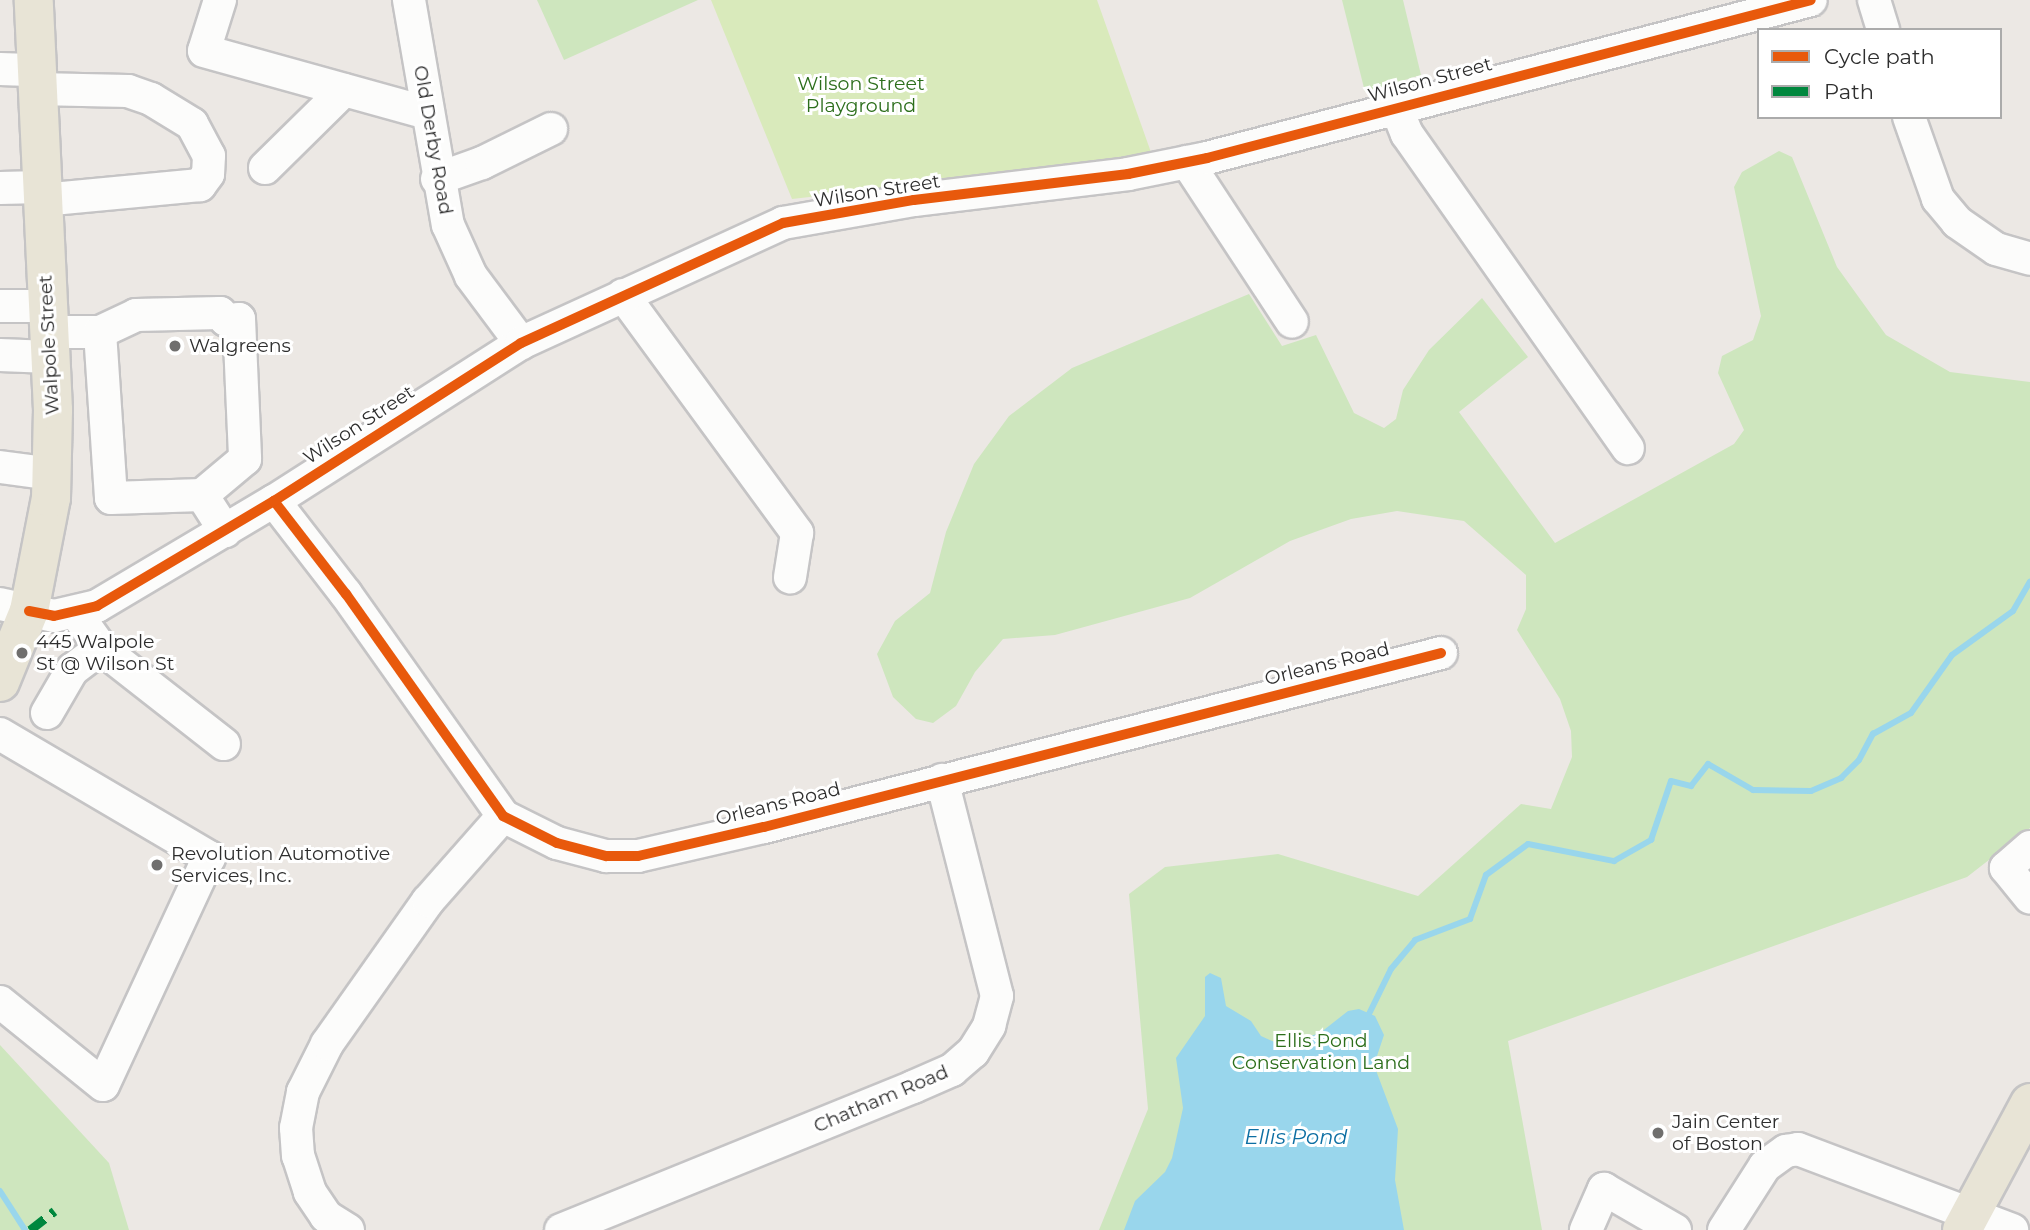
<!DOCTYPE html>
<style>
body{margin:0}
#map{position:relative;width:2030px;height:1230px;overflow:hidden;background:#ece8e4;font-family:Montserrat,sans-serif}
div>[style]{position:absolute}
.green>*{inset:0;background:#cee6be}
.pitch>*{inset:0;background:#d9eabb}
.water>*{inset:0;background:#99d6ec}
.stream>*{height:6px;margin:-3px;padding:0 3px;transform-origin:3px;border-radius:3px;background:#99d6ec}
.roads{filter:drop-shadow(2px 0 #c5c4c5) drop-shadow(-2px 0 #c5c4c5) drop-shadow(0 2px #c5c4c5) drop-shadow(0 -2px #c5c4c5)}
.minor>*{height:32px;margin:-16px;padding:0 16px;transform-origin:16px;border-radius:16px;background:#fcfcfb}
.major>*{height:38px;margin:-19px;padding:0 19px;transform-origin:19px;border-radius:19px;background:#e8e4d6}
.quiet>*{height:9px;margin-top:-4.5px;transform-origin:0;background:repeating-linear-gradient(90deg,#00873e 0 18px,transparent 0 27px)}
.cycleway>*{height:10px;margin:-5px;padding:0 5px;transform-origin:5px;border-radius:5px;background:#e8590c}
.dots>*{width:19px;height:19px;translate:-50% -50%;box-sizing:border-box;border:4px solid #fff;border-radius:50%}
span{translate:-50% -50%;white-space:nowrap;text-align:center;line-height:1.15;-webkit-text-stroke:6px #fff;paint-order:stroke}
.street-label{font-size:19px;color:#2e2e2e}
.park-label{font-size:19px;color:#2c6e1b}
.poi-label{font-size:19px;color:#2e2e2e}
.left{translate:0 -50%;text-align:left}
.water-label{font-size:21px;color:#0d6fa3;font-style:italic}
.legend{position:absolute;left:1757px;top:28px;width:245px;height:91px;box-sizing:border-box;background:#fff;border:2px solid #ababab;margin:0;padding:9px 12px;list-style:none;font-size:21px;color:#2e2e2e}
.legend li{display:flex;align-items:center;gap:14px;height:35px}
.legend b{width:35px;border:2px solid #ababab}
</style>
<div id="map">
<div class="green">
<div style="clip-path:polygon(537px 0,698px 0,564px 60px)"></div>
<div style="clip-path:polygon(1342px 0,1403px 0,1421px 75px,1365px 92px)"></div>
<div style="clip-path:polygon(1779px 151px,1792px 157px,1837px 267px,1886px 335px,1950px 372px,2030px 382px,2030px 828px,1967px 877px,1508px 1041px,1542px 1230px,1099px 1230px,1148px 1109px,1129px 894px,1165px 867px,1278px 854px,1418px 896px,1521px 804px,1551px 809px,1572px 757px,1571px 731px,1560px 699px,1517px 630px,1526px 609px,1526px 575px,1464px 521px,1397px 511px,1351px 519px,1290px 541px,1190px 598px,1055px 635px,1003px 639px,975px 672px,956px 706px,933px 723px,916px 719px,893px 697px,877px 654px,895px 621px,930px 593px,946px 532px,974px 464px,1009px 416px,1072px 368px,1249px 294px,1282px 346px,1316px 335px,1354px 413px,1384px 428px,1396px 419px,1403px 390px,1429px 350px,1482px 298px,1528px 357px,1459px 412px,1555px 543px,1734px 444px,1744px 430px,1718px 373px,1722px 356px,1753px 340px,1761px 316px,1734px 187px,1742px 172px)"></div>
<div style="clip-path:polygon(0 1045px,109px 1163px,129px 1230px,0 1230px)"></div>
</div>
<div class="pitch">
<div style="clip-path:polygon(711px 0,1097px 0,1153px 158px,792px 199px)"></div>
</div>
<div class="water">
<div style="clip-path:polygon(1210px 973px,1221px 978px,1226px 1006px,1251px 1021px,1261px 1036px,1281px 1045px,1320px 1033px,1348px 1011px,1359px 1009px,1375px 1016px,1384px 1035px,1374px 1065px,1398px 1129px,1395px 1180px,1404px 1230px,1124px 1230px,1135px 1201px,1165px 1172px,1172px 1158px,1183px 1108px,1176px 1058px,1205px 1016px,1205px 977px)"></div>
</div>
<div class="stream">
<div style="left:1368px;top:1016px;width:52px;rotate:-63.9deg"></div>
<div style="left:1391px;top:969px;width:38px;rotate:-50deg"></div>
<div style="left:1415px;top:940px;width:59px;rotate:-20.9deg"></div>
<div style="left:1470px;top:919px;width:47px;rotate:-70deg"></div>
<div style="left:1486px;top:875px;width:52px;rotate:-36.4deg"></div>
<div style="left:1528px;top:844px;width:88px;rotate:11.2deg"></div>
<div style="left:1614px;top:861px;width:43px;rotate:-29.6deg"></div>
<div style="left:1651px;top:840px;width:62px;rotate:-71.3deg"></div>
<div style="left:1671px;top:781px;width:21px;rotate:14deg"></div>
<div style="left:1691px;top:786px;width:28px;rotate:-52deg"></div>
<div style="left:1708px;top:764px;width:52px;rotate:30deg"></div>
<div style="left:1753px;top:790px;width:58px;rotate:1deg"></div>
<div style="left:1811px;top:791px;width:33px;rotate:-23deg"></div>
<div style="left:1841px;top:778px;width:25px;rotate:-45deg"></div>
<div style="left:1859px;top:760px;width:30px;rotate:-62deg"></div>
<div style="left:1873px;top:734px;width:43px;rotate:-28.9deg"></div>
<div style="left:1911px;top:713px;width:71px;rotate:-54.7deg"></div>
<div style="left:1952px;top:655px;width:75px;rotate:-35.8deg"></div>
<div style="left:2013px;top:611px;width:34px;rotate:-60deg"></div>
<div style="left:0;top:1191px;width:46px;rotate:57.3deg"></div>
</div>
<div class="roads">
<div class="minor">
<div style="left:220px;top:0;width:53px;rotate:107.4deg"></div>
<div style="left:204px;top:51px;width:232px;rotate:15.5deg"></div>
<div style="left:409px;top:0;width:228px;rotate:80.2deg"></div>
<div style="left:448px;top:225px;width:56px;rotate:65.7deg"></div>
<div style="left:471px;top:276px;width:84px;rotate:53.3deg"></div>
<div style="left:1874px;top:0;width:31px;rotate:73deg"></div>
<div style="left:0;top:69px;width:37px;rotate:2deg"></div>
<div style="left:37px;top:89px;width:91px;rotate:1.3deg"></div>
<div style="left:128px;top:91px;width:24px;rotate:19deg"></div>
<div style="left:151px;top:99px;width:48px;rotate:31.4deg"></div>
<div style="left:192px;top:124px;width:36px;rotate:62deg"></div>
<div style="left:209px;top:156px;width:18px;rotate:93deg"></div>
<div style="left:208px;top:174px;width:14px;rotate:126deg"></div>
<div style="left:200px;top:185px;width:159px;rotate:174.6deg"></div>
<div style="left:1396px;top:107px;width:29px;rotate:68deg"></div>
<div style="left:1407px;top:134px;width:384px;rotate:54.9deg"></div>
<div style="left:1909px;top:117px;width:87px;rotate:70.5deg"></div>
<div style="left:1938px;top:199px;width:30px;rotate:50deg"></div>
<div style="left:1957px;top:222px;width:47px;rotate:34.7deg"></div>
<div style="left:1996px;top:249px;width:35px;rotate:16deg"></div>
<div style="left:1187px;top:162px;width:191px;rotate:56.7deg"></div>
<div style="left:265px;top:168px;width:111px;rotate:-44.6deg"></div>
<div style="left:437px;top:179px;width:48px;rotate:-19.6deg"></div>
<div style="left:482px;top:163px;width:77px;rotate:-26.2deg"></div>
<div style="left:0;top:188px;width:41px;rotate:-1.4deg"></div>
<div style="left:623px;top:295px;width:295px;rotate:53.8deg"></div>
<div style="left:797px;top:533px;width:45px;rotate:99deg"></div>
<div style="left:0;top:306px;width:47px"></div>
<div style="left:50px;top:332px;width:50px"></div>
<div style="left:100px;top:332px;width:166px;rotate:86.2deg"></div>
<div style="left:111px;top:498px;width:91px;rotate:-1.9deg"></div>
<div style="left:202px;top:495px;width:43px;rotate:57.4deg"></div>
<div style="left:100px;top:332px;width:40px;rotate:-25deg"></div>
<div style="left:136px;top:315px;width:84px;rotate:-1.4deg"></div>
<div style="left:220px;top:313px;width:9px;rotate:49deg"></div>
<div style="left:226px;top:320px;width:13px;rotate:-4deg"></div>
<div style="left:239px;top:319px;width:140px;rotate:87.5deg"></div>
<div style="left:245px;top:459px;width:56px;rotate:140.1deg"></div>
<div style="left:0;top:355px;width:50px;rotate:2.3deg"></div>
<div style="left:0;top:467px;width:52px;rotate:7.7deg"></div>
<div style="left:274px;top:501px;width:118px;rotate:52.3deg"></div>
<div style="left:346px;top:594px;width:272px;rotate:54.7deg"></div>
<div style="left:503px;top:816px;width:60px;rotate:26.6deg"></div>
<div style="left:557px;top:843px;width:51px;rotate:14.9deg"></div>
<div style="left:606px;top:856px;width:32px"></div>
<div style="left:638px;top:856px;width:129px;rotate:-13deg"></div>
<div style="left:764px;top:827px;width:699px;rotate:-14.41deg"></div>
<div style="left:0;top:604px;width:55px;rotate:12.5deg"></div>
<div style="left:54px;top:616px;width:44px;rotate:-13.1deg"></div>
<div style="left:97px;top:606px;width:206px;rotate:-30.7deg"></div>
<div style="left:274px;top:501px;width:293px;rotate:-32.6deg"></div>
<div style="left:521px;top:343px;width:288px;rotate:-24.6deg"></div>
<div style="left:783px;top:223px;width:133px;rotate:-10deg"></div>
<div style="left:914px;top:200px;width:216px;rotate:-6.9deg"></div>
<div style="left:1128px;top:174px;width:81px;rotate:-11.4deg"></div>
<div style="left:1207px;top:158px;width:624px;rotate:-14.66deg"></div>
<div style="left:76px;top:613px;width:43px;rotate:54.5deg"></div>
<div style="left:101px;top:648px;width:156px;rotate:38deg"></div>
<div style="left:47px;top:713px;width:50px;rotate:-59.8deg"></div>
<div style="left:72px;top:670px;width:36px;rotate:-37deg"></div>
<div style="left:0;top:734px;width:243px;rotate:30.5deg"></div>
<div style="left:209px;top:857px;width:251px;rotate:114.9deg"></div>
<div style="left:103px;top:1085px;width:132px;rotate:-141.1deg"></div>
<div style="left:2030px;top:847px;width:32px;rotate:139deg"></div>
<div style="left:2006px;top:868px;width:38px;rotate:51deg"></div>
<div style="left:348px;top:1230px;width:26px;rotate:-148deg"></div>
<div style="left:326px;top:1216px;width:29px;rotate:-124deg"></div>
<div style="left:310px;top:1192px;width:38px;rotate:-108deg"></div>
<div style="left:298px;top:1156px;width:28px;rotate:-94deg"></div>
<div style="left:296px;top:1128px;width:37px;rotate:-79deg"></div>
<div style="left:303px;top:1092px;width:54px;rotate:-63.4deg"></div>
<div style="left:327px;top:1044px;width:175px;rotate:-54.8deg"></div>
<div style="left:428px;top:901px;width:113px;rotate:-48.6deg"></div>
<div style="left:561px;top:1230px;width:380px;rotate:-22.1deg"></div>
<div style="left:913px;top:1087px;width:43px;rotate:-23.6deg"></div>
<div style="left:952px;top:1070px;width:28px;rotate:-41deg"></div>
<div style="left:973px;top:1052px;width:31px;rotate:-58deg"></div>
<div style="left:989px;top:1026px;width:31px;rotate:-75deg"></div>
<div style="left:997px;top:996px;width:223px;rotate:-104.3deg"></div>
<div style="left:1586px;top:1230px;width:45px;rotate:-66.3deg"></div>
<div style="left:1604px;top:1189px;width:82px;rotate:30deg"></div>
<div style="left:1724px;top:1230px;width:76px;rotate:-57.4deg"></div>
<div style="left:1765px;top:1166px;width:26px;rotate:-36deg"></div>
<div style="left:1786px;top:1151px;width:12px;rotate:-9deg"></div>
<div style="left:1798px;top:1149px;width:229px;rotate:20.7deg"></div>
</div>
<div class="major">
<div style="left:0;top:682px;width:77px;rotate:-67.8deg"></div>
<div style="left:29px;top:611px;width:115px;rotate:-79deg"></div>
<div style="left:51px;top:498px;width:88px;rotate:-88.7deg"></div>
<div style="left:53px;top:410px;width:410px;rotate:-92.7deg"></div>
<div style="left:1962px;top:1230px;width:144px;rotate:-61.8deg"></div>
</div>
</div>
<div class="quiet">
<div style="left:30px;top:1230px;width:31px;rotate:-38deg"></div>
</div>
<div class="cycleway">
<div style="left:274px;top:501px;width:118px;rotate:52.3deg"></div>
<div style="left:346px;top:594px;width:272px;rotate:54.7deg"></div>
<div style="left:503px;top:816px;width:60px;rotate:26.6deg"></div>
<div style="left:557px;top:843px;width:51px;rotate:14.9deg"></div>
<div style="left:606px;top:856px;width:32px"></div>
<div style="left:638px;top:856px;width:129px;rotate:-13deg"></div>
<div style="left:764px;top:827px;width:699px;rotate:-14.41deg"></div>
<div style="left:29px;top:611px;width:25px;rotate:11deg"></div>
<div style="left:54px;top:616px;width:44px;rotate:-13.1deg"></div>
<div style="left:97px;top:606px;width:206px;rotate:-30.7deg"></div>
<div style="left:274px;top:501px;width:293px;rotate:-32.6deg"></div>
<div style="left:521px;top:343px;width:288px;rotate:-24.6deg"></div>
<div style="left:783px;top:223px;width:133px;rotate:-10deg"></div>
<div style="left:914px;top:200px;width:216px;rotate:-6.9deg"></div>
<div style="left:1128px;top:174px;width:81px;rotate:-11.4deg"></div>
<div style="left:1207px;top:158px;width:624px;rotate:-14.66deg"></div>
</div>
<div class="dots">
<div style="left:175px;top:346px;background:#706f6e"></div>
<div style="left:22px;top:653px;background:#706f6e"></div>
<div style="left:157px;top:865px;background:#706f6e"></div>
<div style="left:1658px;top:1133px;background:#706f6e"></div>
</div>
<div class="street-label">
<span style="left:1430px;top:80px;rotate:-15deg">Wilson Street</span>
<span style="left:433px;top:140px;rotate:80deg">Old Derby Road</span>
<span style="left:877px;top:191px;rotate:-9deg">Wilson Street</span>
<span style="left:49px;top:345px;rotate:-93deg">Walpole Street</span>
<span style="left:359px;top:425px;rotate:-33deg">Wilson Street</span>
<span style="left:1327px;top:664px;rotate:-14deg">Orleans Road</span>
<span style="left:778px;top:804px;rotate:-14deg">Orleans Road</span>
<span style="left:881px;top:1099px;rotate:-23deg">Chatham Road</span>
</div>
<div class="park-label">
<span style="left:861px;top:95px">Wilson Street<br>Playground</span>
<span style="left:1321px;top:1052px">Ellis Pond<br>Conservation Land</span>
</div>
<div class="poi-label">
<span class="left" style="left:189px;top:346px">Walgreens</span>
<span class="left" style="left:36px;top:653px">445 Walpole<br>St @ Wilson St</span>
<span class="left" style="left:171px;top:865px">Revolution Automotive<br>Services, Inc.</span>
<span class="left" style="left:1672px;top:1133px">Jain Center<br>of Boston</span>
</div>
<div class="water-label">
<span style="left:1296px;top:1137px">Ellis Pond</span>
</div>
<ul class="legend">
<li><b style="height:9px;background:#e8590c"></b>Cycle path</li>
<li><b style="height:9px;background:#00873e"></b>Path</li>
</ul>
</div>
